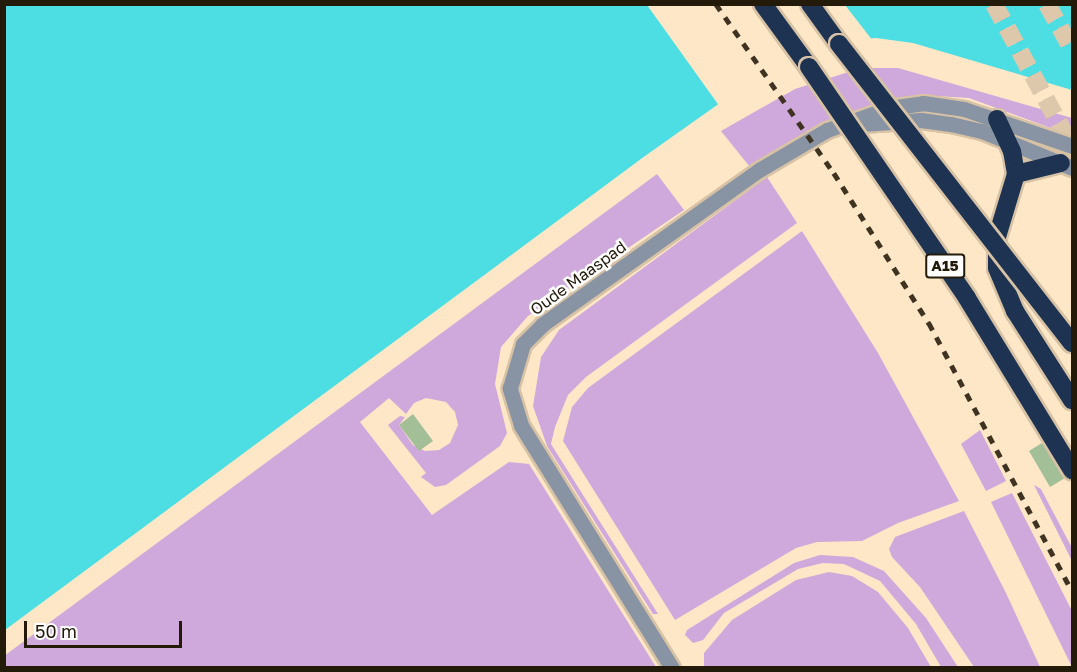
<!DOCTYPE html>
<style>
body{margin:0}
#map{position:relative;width:1077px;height:672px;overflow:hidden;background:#fee7c7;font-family:"Golos Text",sans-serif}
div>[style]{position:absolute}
.green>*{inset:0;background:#cfa8dc}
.water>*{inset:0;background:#4cdee2}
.pier>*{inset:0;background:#fee7c7}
.building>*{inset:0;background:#a2bf98}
.highway-tunnel>*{height:18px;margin-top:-9px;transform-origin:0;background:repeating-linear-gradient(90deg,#ddc8ab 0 18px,transparent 0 27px)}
.roads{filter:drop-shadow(2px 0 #d7c2a5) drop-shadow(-2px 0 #d7c2a5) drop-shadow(0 2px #d7c2a5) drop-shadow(0 -2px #d7c2a5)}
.minor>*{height:15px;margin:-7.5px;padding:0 7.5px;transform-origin:7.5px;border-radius:7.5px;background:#8893a3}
.highway>*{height:18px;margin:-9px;padding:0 9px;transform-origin:9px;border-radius:9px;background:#1d3351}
.rail>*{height:4.5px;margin-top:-2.25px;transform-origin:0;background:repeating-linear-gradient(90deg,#3e3321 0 8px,transparent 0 16px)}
.bridges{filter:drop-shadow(2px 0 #d7c2a5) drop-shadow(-2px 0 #d7c2a5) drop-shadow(0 2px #d7c2a5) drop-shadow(0 -2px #d7c2a5)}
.highway-bridge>*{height:18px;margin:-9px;padding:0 9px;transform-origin:9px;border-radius:9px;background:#1d3351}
span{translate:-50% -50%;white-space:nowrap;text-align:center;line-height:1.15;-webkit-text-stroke:5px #fff;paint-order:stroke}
.shield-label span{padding:2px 4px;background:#fff;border:2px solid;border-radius:4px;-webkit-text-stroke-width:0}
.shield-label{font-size:15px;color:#241a0a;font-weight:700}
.street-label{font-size:16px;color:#241a0a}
.frame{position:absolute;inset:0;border:6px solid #241a0a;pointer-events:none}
.scale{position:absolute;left:24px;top:621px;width:158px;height:27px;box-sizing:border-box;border:3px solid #241a0a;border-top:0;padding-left:8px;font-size:18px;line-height:21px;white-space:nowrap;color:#241a0a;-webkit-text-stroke:4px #fff;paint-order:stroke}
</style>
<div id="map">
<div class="green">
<div style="clip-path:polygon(861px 68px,898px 68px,1072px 118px,1072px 136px,969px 98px,921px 95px,840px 115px,754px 172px,721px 131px,795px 89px)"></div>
<div style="clip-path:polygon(657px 174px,684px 210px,528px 316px,501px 347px,495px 384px,507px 433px,500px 446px,446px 485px,435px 487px,421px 477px,426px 473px,388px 425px,400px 416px,405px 417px,399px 425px,413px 445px,425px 451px,439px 450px,450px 443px,458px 425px,455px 412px,446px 402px,426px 398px,414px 403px,406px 414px,389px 398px,360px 422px,432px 515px,509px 462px,529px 464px,656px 667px,5px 668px,4px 656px)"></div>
<div style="clip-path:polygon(767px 177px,797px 223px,586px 377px,568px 395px,555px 427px,551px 444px,658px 614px,653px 614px,547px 446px,533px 406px,541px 357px,559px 330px)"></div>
<div style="clip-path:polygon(802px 231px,878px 353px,959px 501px,898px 523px,862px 541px,817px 542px,796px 548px,675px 620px,563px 441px,572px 407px,588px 388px)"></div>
<div style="clip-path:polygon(980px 430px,1006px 481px,986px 491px,961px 444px)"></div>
<div style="clip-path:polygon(1034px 485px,1041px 489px,1072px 548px,1072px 561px)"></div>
<div style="clip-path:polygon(1012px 493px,1072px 611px,1072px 667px,991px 502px)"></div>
<div style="clip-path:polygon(964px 511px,1006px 593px,1040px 667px,974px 667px,920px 587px,892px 557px,889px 549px,895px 537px)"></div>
<div style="clip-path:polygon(820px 555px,853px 557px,884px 571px,926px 618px,958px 667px,941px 667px,916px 624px,880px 581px,844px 564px,823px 563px,798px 569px,724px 613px,703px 640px,693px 643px,685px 635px,687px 630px,794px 563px)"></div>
<div style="clip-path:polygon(829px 572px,852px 576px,878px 592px,908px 628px,931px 667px,704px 667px,704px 653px,732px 620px,796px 580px)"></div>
</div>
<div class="water">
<div style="clip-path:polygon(5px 5px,1072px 5px,1072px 90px,913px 43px,876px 38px,841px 41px,807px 53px,727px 98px,645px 156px,5px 630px)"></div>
</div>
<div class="pier">
<div style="clip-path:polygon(647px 5px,845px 5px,873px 41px,842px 44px,808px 56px,720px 107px)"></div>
</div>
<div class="building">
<div style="clip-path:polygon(413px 414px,433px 441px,419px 451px,399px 425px)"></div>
<div style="clip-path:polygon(1042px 443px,1065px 478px,1050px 487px,1029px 451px)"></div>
</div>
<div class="highway-tunnel">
<div style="left:994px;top:4px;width:163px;rotate:61.4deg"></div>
<div style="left:1047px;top:4px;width:51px;rotate:60.9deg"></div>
</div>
<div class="roads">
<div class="minor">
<div style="left:862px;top:124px;width:59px;rotate:-3.9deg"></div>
<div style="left:921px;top:120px;width:30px;rotate:8deg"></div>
<div style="left:951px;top:124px;width:32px;rotate:13deg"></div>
<div style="left:982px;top:131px;width:97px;rotate:22.3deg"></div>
<div style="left:672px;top:668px;width:286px;rotate:-121.9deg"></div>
<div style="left:521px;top:425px;width:39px;rotate:-107deg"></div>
<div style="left:510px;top:388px;width:46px;rotate:-73.5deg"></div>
<div style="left:523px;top:344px;width:28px;rotate:-45deg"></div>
<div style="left:543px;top:324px;width:265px;rotate:-35.5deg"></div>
<div style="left:759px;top:170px;width:79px;rotate:-30.5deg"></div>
<div style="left:827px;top:130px;width:66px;rotate:-19.5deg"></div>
<div style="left:889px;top:108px;width:34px;rotate:-8deg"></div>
<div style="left:923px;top:103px;width:41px;rotate:8.3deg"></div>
<div style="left:964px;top:109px;width:114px;rotate:18.9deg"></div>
</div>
<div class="highway">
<div style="left:763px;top:4px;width:78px;rotate:53.9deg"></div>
<div style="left:810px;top:4px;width:49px;rotate:54.1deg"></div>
<div style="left:997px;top:119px;width:35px;rotate:65deg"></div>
<div style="left:1012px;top:151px;width:23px;rotate:80deg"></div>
<div style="left:1016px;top:174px;width:66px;rotate:106.8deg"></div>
<div style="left:997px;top:237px;width:31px;rotate:90deg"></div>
<div style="left:997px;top:268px;width:47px;rotate:67.3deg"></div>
<div style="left:1015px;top:311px;width:106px;rotate:57.4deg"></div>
<div style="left:1016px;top:174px;width:46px;rotate:-13.7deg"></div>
</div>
</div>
<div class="rail">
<div style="left:716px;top:4px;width:206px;rotate:55.1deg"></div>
<div style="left:834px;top:173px;width:178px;rotate:57.7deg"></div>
<div style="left:929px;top:323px;width:304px;rotate:61.9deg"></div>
</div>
<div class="bridges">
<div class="highway-bridge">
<div style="left:839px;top:44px;width:379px;rotate:52.1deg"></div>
<div style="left:809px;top:67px;width:280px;rotate:55.6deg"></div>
<div style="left:967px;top:298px;width:202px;rotate:58.6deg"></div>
</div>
</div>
<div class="shield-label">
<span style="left:945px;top:266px">A15</span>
</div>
<div class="street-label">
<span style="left:578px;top:278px;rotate:-36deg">Oude Maaspad</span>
</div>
<div class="frame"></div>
<div class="scale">50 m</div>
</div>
